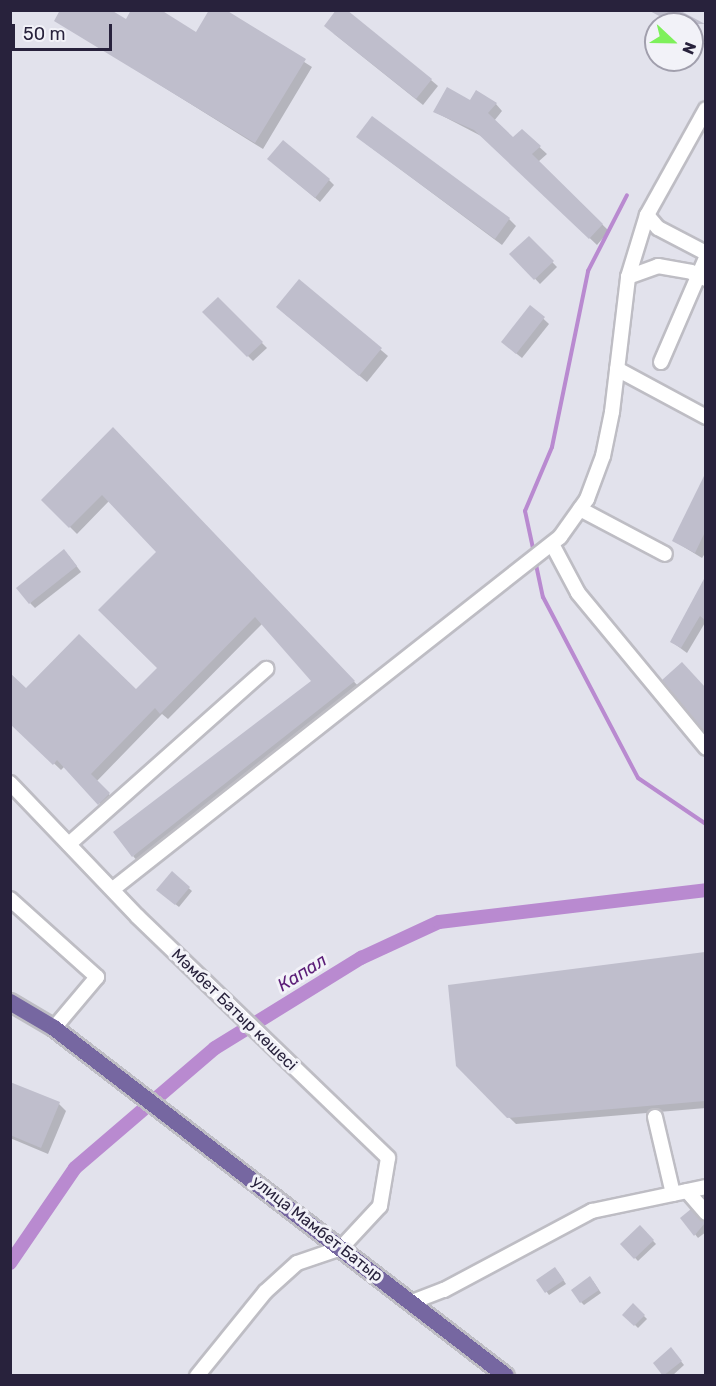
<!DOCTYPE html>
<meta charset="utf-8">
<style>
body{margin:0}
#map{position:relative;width:716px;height:1386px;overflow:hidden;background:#e2e2ec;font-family:Rubik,sans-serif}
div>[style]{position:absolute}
.shadow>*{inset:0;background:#0003}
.stream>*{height:4px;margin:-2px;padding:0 2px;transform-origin:2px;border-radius:2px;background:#b98ad0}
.canal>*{height:14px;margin:-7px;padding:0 7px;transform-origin:7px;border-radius:7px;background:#b98ad0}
.building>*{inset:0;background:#bfbecc}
.roads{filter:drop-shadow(2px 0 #bebdc4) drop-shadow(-2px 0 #bebdc4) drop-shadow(0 2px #bebdc4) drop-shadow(0 -2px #bebdc4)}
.minor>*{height:14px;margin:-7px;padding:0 7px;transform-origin:7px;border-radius:7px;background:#fff}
.major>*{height:16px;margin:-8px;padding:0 8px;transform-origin:8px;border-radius:8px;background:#7667a1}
span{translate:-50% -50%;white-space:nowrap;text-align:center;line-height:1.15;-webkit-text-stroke:6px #f2f2f8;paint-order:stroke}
.street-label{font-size:16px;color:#28223c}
.water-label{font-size:18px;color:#5b1d77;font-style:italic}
.frame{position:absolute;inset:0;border:12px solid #28223c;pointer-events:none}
.north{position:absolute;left:644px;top:12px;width:60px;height:60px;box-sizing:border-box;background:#f2f2f8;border:2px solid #a19fad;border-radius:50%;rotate:112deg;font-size:16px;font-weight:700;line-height:24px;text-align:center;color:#28223c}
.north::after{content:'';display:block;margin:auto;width:21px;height:27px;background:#7ef05b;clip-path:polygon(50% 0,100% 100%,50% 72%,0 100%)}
.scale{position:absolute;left:12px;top:24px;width:100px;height:27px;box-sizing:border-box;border:3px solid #28223c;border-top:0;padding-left:8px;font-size:18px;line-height:21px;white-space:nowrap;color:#28223c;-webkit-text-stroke:4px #f2f2f8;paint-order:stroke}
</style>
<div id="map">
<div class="shadow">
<div style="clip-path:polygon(223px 10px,312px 67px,263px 149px,56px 20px,126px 21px,197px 34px)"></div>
<div style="clip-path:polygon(333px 33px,431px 80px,438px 86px,423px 105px)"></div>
<div style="clip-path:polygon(470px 102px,496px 104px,502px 111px,494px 121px,513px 139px,522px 131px,547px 154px,538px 162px,609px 231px,597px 245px,483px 137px,435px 112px)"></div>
<div style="clip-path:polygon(365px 143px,509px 219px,516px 226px,502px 245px)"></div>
<div style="clip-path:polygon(274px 164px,329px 180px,334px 185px,320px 202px)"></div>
<div style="clip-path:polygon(529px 238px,557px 267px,540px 284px,512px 254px)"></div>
<div style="clip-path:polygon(300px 281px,388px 356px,367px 382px,285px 314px)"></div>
<div style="clip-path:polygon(218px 299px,267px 348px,253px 361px,204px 312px)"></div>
<div style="clip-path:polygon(531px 307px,549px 324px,522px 358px,508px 347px)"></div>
<div style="clip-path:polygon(113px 429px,361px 689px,139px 863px,133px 856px,313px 681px,263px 623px,168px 719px,162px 714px,96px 782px,115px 800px,106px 810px,65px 766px,61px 770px,10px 722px,26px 690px,136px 691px,159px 668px,158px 552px,109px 501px,77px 534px,43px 500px)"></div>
<div style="clip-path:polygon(706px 477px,706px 552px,702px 558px,674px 541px)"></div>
<div style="clip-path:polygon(69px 556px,81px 572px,35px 608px,30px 603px)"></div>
<div style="clip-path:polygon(700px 589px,706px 592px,706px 621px,687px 653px,672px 642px)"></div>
<div style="clip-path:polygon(682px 664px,706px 689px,706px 731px,664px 680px)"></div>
<div style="clip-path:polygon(172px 873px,192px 891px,179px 907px,161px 893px)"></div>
<div style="clip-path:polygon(706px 954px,706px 1108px,516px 1124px,457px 1066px,450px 986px)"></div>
<div style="clip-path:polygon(10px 1084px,59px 1104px,66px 1111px,48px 1154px,10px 1138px)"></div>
<div style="clip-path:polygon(691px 1211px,706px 1226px,706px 1232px,698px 1238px,682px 1218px)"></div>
<div style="clip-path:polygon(640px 1227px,656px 1244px,638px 1261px,622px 1244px)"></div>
<div style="clip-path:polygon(558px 1272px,566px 1284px,549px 1295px,538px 1280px)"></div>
<div style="clip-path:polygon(593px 1281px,601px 1293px,584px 1305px,581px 1302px)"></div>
<div style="clip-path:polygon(633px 1305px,647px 1319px,638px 1328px,624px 1314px)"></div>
<div style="clip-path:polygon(671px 1349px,684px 1365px,672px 1376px,665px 1376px,655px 1363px)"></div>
</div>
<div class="stream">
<div style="left:534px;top:553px;width:43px;rotate:-102.1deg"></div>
<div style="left:525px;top:511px;width:69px;rotate:-67.1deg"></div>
<div style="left:552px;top:447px;width:180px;rotate:-78.4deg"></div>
<div style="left:588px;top:271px;width:85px;rotate:-62.8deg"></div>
<div style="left:535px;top:560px;width:38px;rotate:78deg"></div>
<div style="left:543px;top:597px;width:204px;rotate:62.3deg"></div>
<div style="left:638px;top:778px;width:82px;rotate:34.1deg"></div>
</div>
<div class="canal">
<div style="left:10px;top:1263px;width:115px;rotate:-55.6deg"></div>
<div style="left:75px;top:1168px;width:184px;rotate:-40.6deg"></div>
<div style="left:215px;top:1048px;width:172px;rotate:-31.7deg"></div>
<div style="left:361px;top:958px;width:86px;rotate:-24.8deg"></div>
<div style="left:439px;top:922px;width:269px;rotate:-6.8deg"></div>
</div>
<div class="building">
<div style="clip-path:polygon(60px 10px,111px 10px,126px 19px,131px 10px,161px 10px,196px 32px,209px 10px,226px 10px,306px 59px,255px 143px,54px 21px)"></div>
<div style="clip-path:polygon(336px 10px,347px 10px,432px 79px,416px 99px,324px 26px)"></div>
<div style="clip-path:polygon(648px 10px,679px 10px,705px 24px,674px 24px)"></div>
<div style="clip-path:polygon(447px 87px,470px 100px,476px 90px,497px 103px,488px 113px,513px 137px,522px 129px,541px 146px,532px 154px,603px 224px,589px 239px,474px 130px,433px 112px)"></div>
<div style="clip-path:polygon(372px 116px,510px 218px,495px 239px,356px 137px)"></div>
<div style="clip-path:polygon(283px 140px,330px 179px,315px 198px,267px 159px)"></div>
<div style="clip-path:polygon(529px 236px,554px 261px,534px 280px,509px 254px)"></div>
<div style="clip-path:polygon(299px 279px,382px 348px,359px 376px,276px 307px)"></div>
<div style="clip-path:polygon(218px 297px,263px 342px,247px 357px,202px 312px)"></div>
<div style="clip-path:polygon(530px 305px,545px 317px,516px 354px,501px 342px)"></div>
<div style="clip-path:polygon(113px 427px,355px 681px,132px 857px,113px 832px,311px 681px,255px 617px,160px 714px,155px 708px,91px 774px,110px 793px,98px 805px,57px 760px,53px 765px,10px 724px,10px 673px,26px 688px,79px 634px,136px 689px,157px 668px,98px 610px,156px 552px,102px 495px,69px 528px,41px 500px)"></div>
<div style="clip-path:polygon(705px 474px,705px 532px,695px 553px,672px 541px)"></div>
<div style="clip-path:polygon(64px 549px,77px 566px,29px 604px,16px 588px)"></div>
<div style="clip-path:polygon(705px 577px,705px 620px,700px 616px,681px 648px,670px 642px)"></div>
<div style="clip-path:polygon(682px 662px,705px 687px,705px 733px,662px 680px)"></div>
<div style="clip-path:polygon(172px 871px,190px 887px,175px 905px,156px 890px)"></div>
<div style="clip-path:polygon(705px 952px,705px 1101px,507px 1118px,456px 1066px,448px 985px)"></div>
<div style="clip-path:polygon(10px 1082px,60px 1102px,41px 1148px,10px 1135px)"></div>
<div style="clip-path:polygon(691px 1209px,705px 1223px,694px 1236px,680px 1218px)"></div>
<div style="clip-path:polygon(640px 1225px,654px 1240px,634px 1259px,620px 1244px)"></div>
<div style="clip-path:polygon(555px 1267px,564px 1280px,545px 1293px,536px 1280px)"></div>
<div style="clip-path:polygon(590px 1276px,599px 1290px,580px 1303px,571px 1290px)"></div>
<div style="clip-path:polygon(633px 1303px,645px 1315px,634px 1326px,622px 1315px)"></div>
<div style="clip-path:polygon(671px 1347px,682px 1361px,663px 1376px,653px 1363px)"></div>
</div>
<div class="roads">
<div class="minor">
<div style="left:647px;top:215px;width:17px;rotate:50deg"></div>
<div style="left:658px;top:228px;width:54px;rotate:27.5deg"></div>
<div style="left:628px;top:277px;width:32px;rotate:-20deg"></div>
<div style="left:658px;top:266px;width:34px;rotate:10deg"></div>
<div style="left:691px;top:272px;width:17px;rotate:25deg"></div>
<div style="left:661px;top:362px;width:113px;rotate:-66.6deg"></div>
<div style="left:617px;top:369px;width:101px;rotate:28.3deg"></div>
<div style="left:580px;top:509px;width:96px;rotate:27.9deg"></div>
<div style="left:552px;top:544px;width:55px;rotate:62deg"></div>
<div style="left:578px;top:593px;width:201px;rotate:50.4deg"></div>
<div style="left:10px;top:783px;width:185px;rotate:46.3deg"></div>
<div style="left:138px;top:917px;width:347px;rotate:43.9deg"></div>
<div style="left:388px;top:1158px;width:49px;rotate:99.5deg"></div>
<div style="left:380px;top:1206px;width:57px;rotate:132.9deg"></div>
<div style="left:341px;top:1248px;width:46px;rotate:161.2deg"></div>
<div style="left:297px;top:1263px;width:43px;rotate:137.8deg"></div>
<div style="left:265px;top:1292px;width:108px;rotate:129deg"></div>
<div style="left:69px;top:844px;width:264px;rotate:-41.6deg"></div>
<div style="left:113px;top:889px;width:569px;rotate:-38.22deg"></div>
<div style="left:560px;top:537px;width:47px;rotate:-54.6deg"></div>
<div style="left:587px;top:499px;width:46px;rotate:-69.6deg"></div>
<div style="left:603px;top:456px;width:45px;rotate:-78.4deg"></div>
<div style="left:612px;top:412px;width:136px;rotate:-83.2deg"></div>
<div style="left:628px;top:277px;width:65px;rotate:-73deg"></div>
<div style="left:647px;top:215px;width:121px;rotate:-60.9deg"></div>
<div style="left:10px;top:899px;width:117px;rotate:41.9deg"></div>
<div style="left:97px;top:977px;width:67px;rotate:130.1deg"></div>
<div style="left:655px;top:1117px;width:79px;rotate:76.8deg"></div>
<div style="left:687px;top:1191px;width:29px;rotate:49deg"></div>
<div style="left:412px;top:1302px;width:34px;rotate:-21deg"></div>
<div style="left:444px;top:1290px;width:168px;rotate:-28.1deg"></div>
<div style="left:592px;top:1211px;width:116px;rotate:-11.9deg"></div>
</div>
<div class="major">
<div style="left:10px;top:1002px;width:51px;rotate:30.6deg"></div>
<div style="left:54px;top:1028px;width:570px;rotate:37.59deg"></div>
</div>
</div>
<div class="street-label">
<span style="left:234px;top:1010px;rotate:44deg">Мәмбет Батыр көшесі</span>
<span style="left:317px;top:1229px;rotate:38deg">улица Мамбет Батыр</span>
</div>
<div class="water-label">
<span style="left:302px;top:973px;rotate:-32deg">Капал</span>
</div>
<div class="frame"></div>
<div class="north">N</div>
<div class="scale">50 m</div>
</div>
